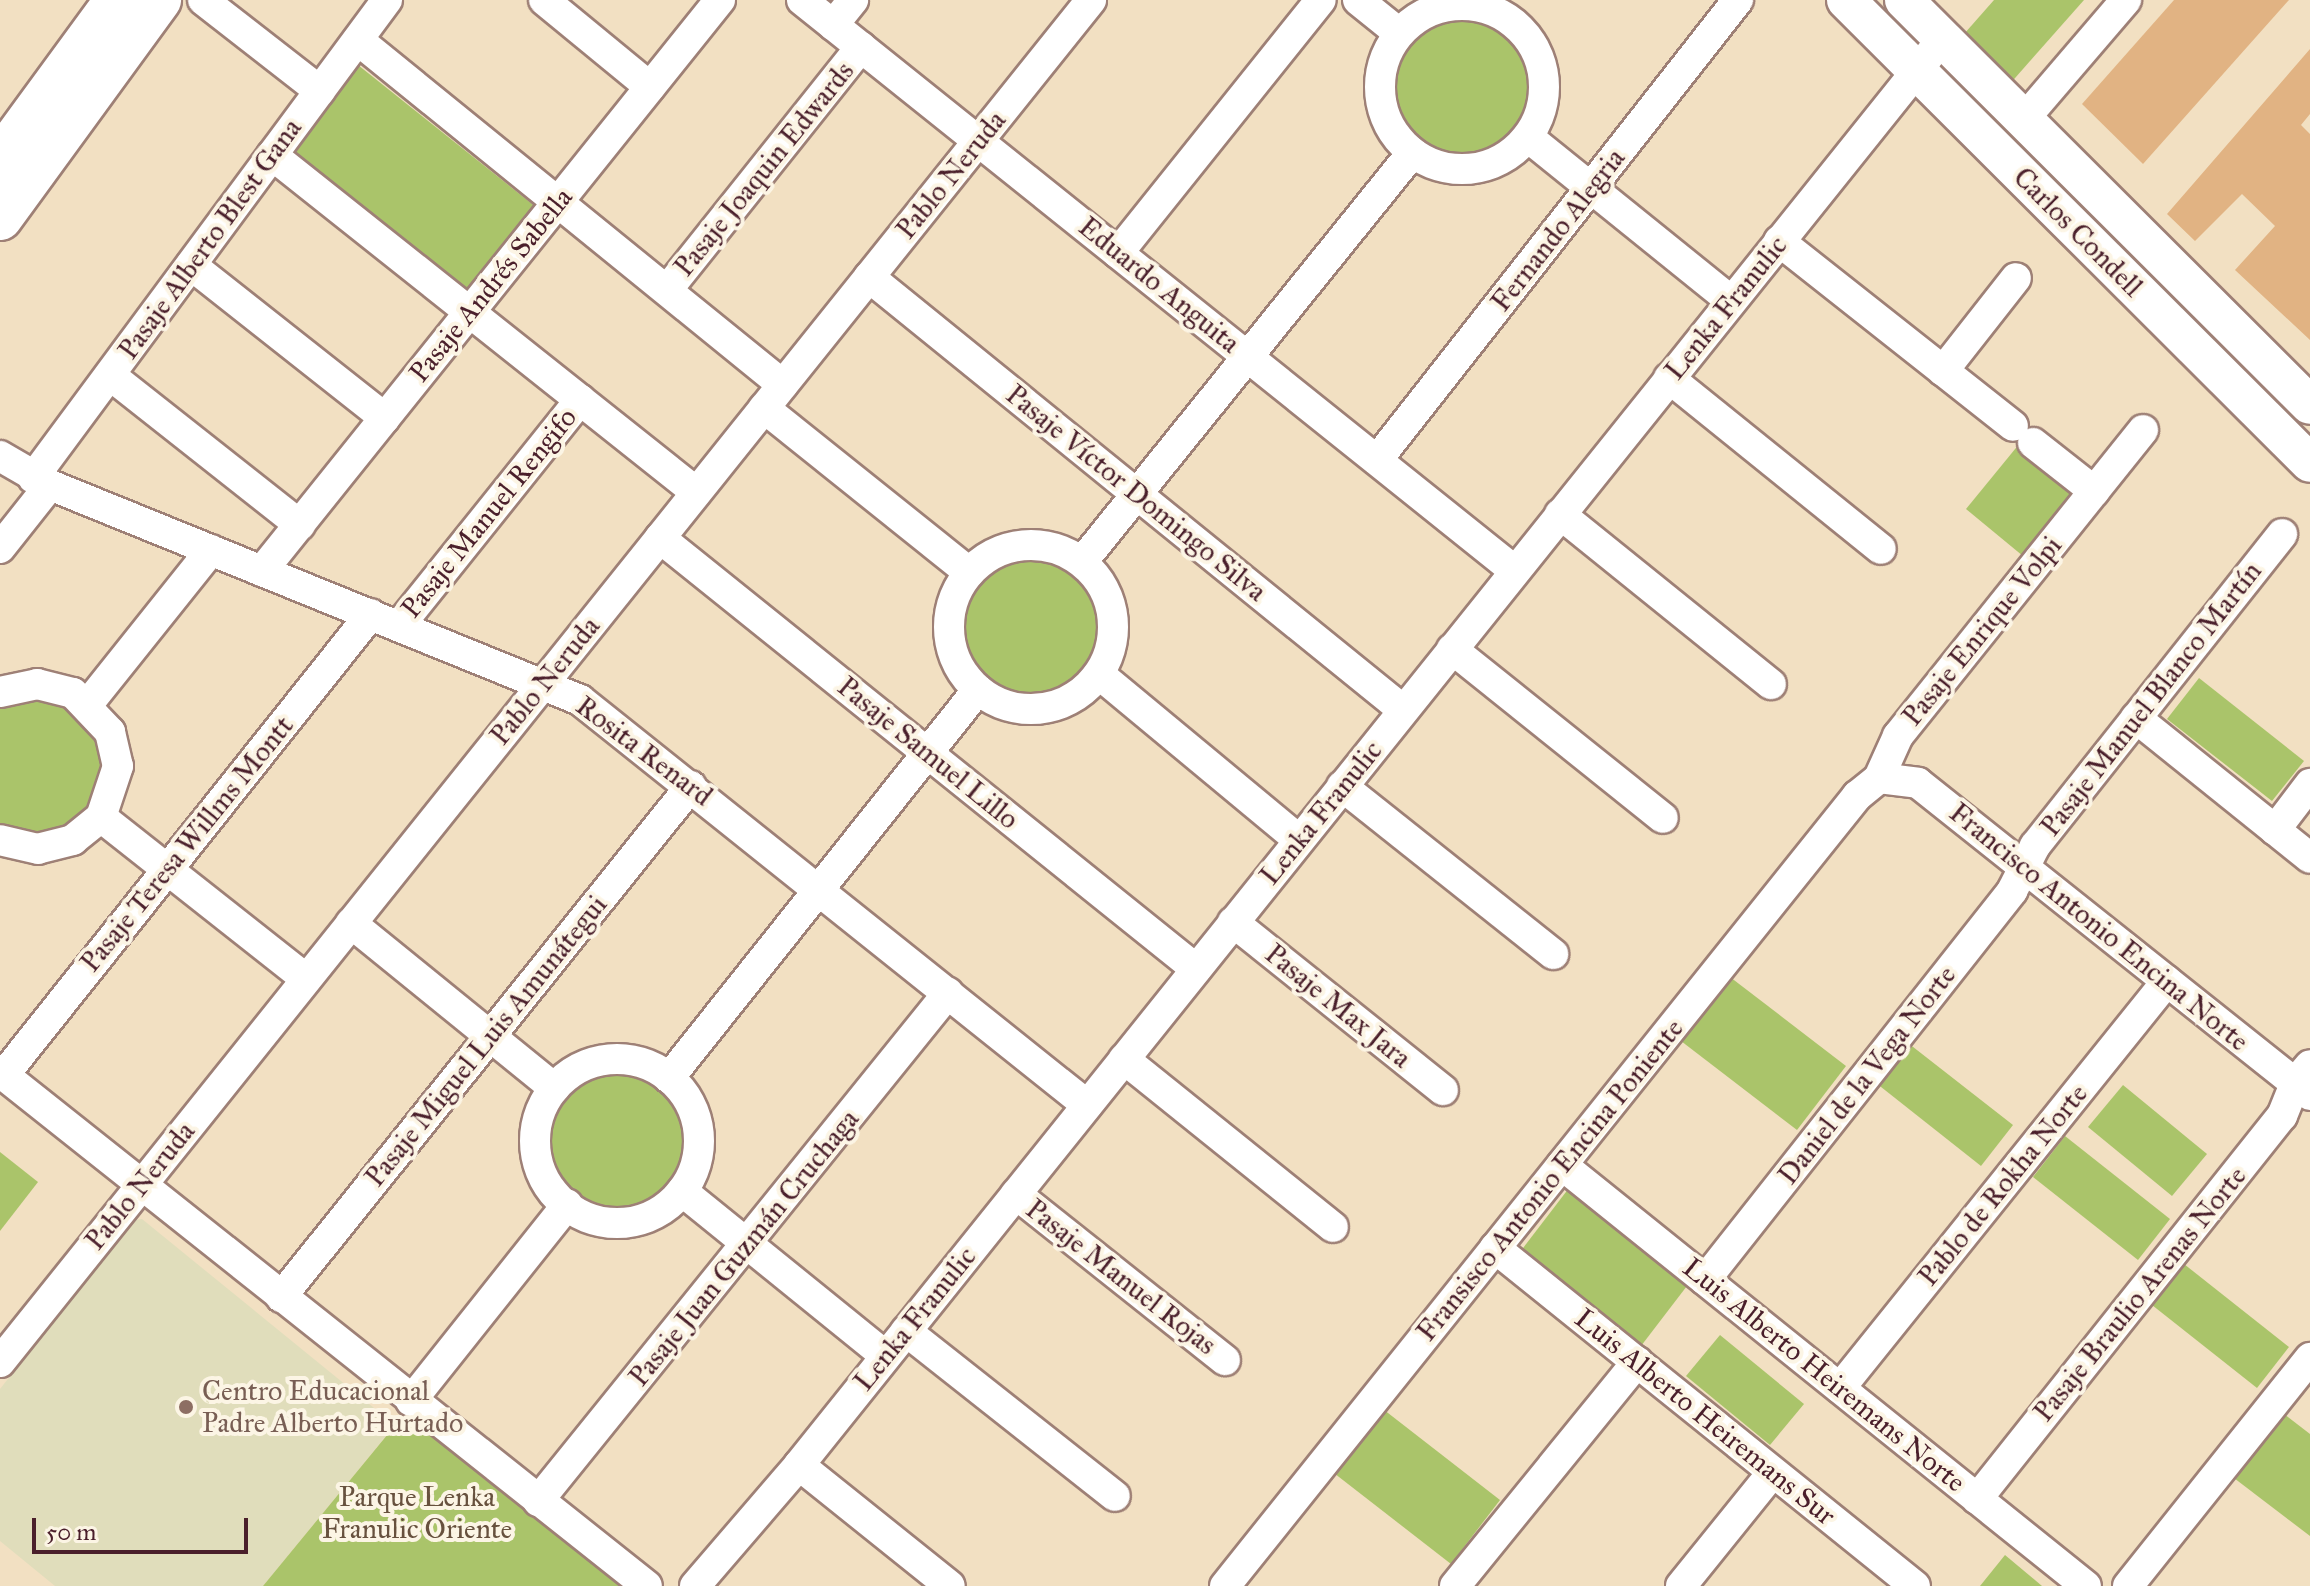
<!DOCTYPE html>
<meta charset="utf-8">
<style>
body{margin:0}
#map{position:relative;width:2310px;height:1586px;overflow:hidden;background:#f2e0c2;font-family:"IM FELL Great Primer",serif}
div>[style]{position:absolute}
.built>*{inset:0;background:#e0ddbb}
.green>*{inset:0;background:#aac46a}
.round{border-radius:50%}
.building>*{inset:0;background:#e1b383}
.roads{filter:drop-shadow(2px 0 #9e8076) drop-shadow(-2px 0 #9e8076) drop-shadow(0 2px #9e8076) drop-shadow(0 -2px #9e8076)}
.minor>*{height:30px;margin:-15px;padding:0 15px;transform-origin:15px;border-radius:15px;background:#fff}
.minor>.ring{margin:-15px;padding:0;box-sizing:content-box;background:none;border:30px solid #fff;border-radius:50%}
.tertiary>*{height:38px;margin:-19px;padding:0 19px;transform-origin:19px;border-radius:19px;background:#fff}
.primary>*{height:44px;margin:-22px;padding:0 22px;transform-origin:22px;border-radius:22px;background:#fff}
.dots>*{width:22px;height:22px;translate:-50% -50%;box-sizing:border-box;border:4px solid #fcf5e5;border-radius:50%}
span{translate:-50% -50%;white-space:nowrap;text-align:center;line-height:1.15;-webkit-text-stroke:8px #fcf5e5;paint-order:stroke}
.street-label{font-size:28px;color:#4a1f2b}
.education-label{font-size:28px;color:#785e54}
.left{translate:0 -50%;text-align:left}
.park-label{font-size:28px;color:#67513e}
.scale{position:absolute;left:32px;top:1518px;width:216px;height:36px;box-sizing:border-box;border:4px solid #4a1f2b;border-top:0;padding-left:10px;font-size:24px;line-height:28px;white-space:nowrap;color:#4a1f2b;-webkit-text-stroke:6px #fcf5e5;paint-order:stroke}
</style>
<div id="map">
<div class="built">
<div style="clip-path:polygon(142px 1219px,395px 1425px,263px 1586px,55px 1586px,0 1541px,0 1389px,133px 1220px)"></div>
</div>
<div class="green">
<div style="clip-path:polygon(1994px 0,2084px 0,2008px 86px,1957px 42px)"></div>
<div class="round" style="left:1392px;top:21px;width:136px;height:136px"></div>
<div style="clip-path:polygon(358px 65px,536px 207px,464px 296px,286px 154px)"></div>
<div style="clip-path:polygon(2020px 443px,2083px 495px,2029px 561px,1966px 509px)"></div>
<div class="round" style="left:961px;top:561px;width:136px;height:136px"></div>
<div style="clip-path:polygon(2199px 678px,2304px 761px,2272px 801px,2167px 719px)"></div>
<div style="clip-path:polygon(21px 694px,68px 699px,110px 756px,87px 822px,42px 840px,0 829px,0 703px)"></div>
<div style="clip-path:polygon(1730px 977px,1846px 1066px,1797px 1130px,1681px 1041px)"></div>
<div style="clip-path:polygon(1908px 1043px,2013px 1125px,1981px 1166px,1876px 1083px)"></div>
<div class="round" style="left:551px;top:1071px;width:136px;height:136px"></div>
<div style="clip-path:polygon(2123px 1085px,2207px 1154px,2172px 1196px,2088px 1127px)"></div>
<div style="clip-path:polygon(2065px 1136px,2170px 1219px,2138px 1260px,2033px 1177px)"></div>
<div style="clip-path:polygon(0 1152px,38px 1182px,0 1231px)"></div>
<div style="clip-path:polygon(1569px 1188px,1690px 1282px,1641px 1346px,1520px 1252px)"></div>
<div style="clip-path:polygon(2184px 1264px,2289px 1347px,2257px 1388px,2152px 1305px)"></div>
<div style="clip-path:polygon(1720px 1335px,1804px 1404px,1770px 1445px,1686px 1376px)"></div>
<div style="clip-path:polygon(1379px 1406px,1500px 1500px,1451px 1564px,1330px 1470px)"></div>
<div style="clip-path:polygon(2279px 1410px,2310px 1434px,2310px 1536px,2230px 1475px)"></div>
<div style="clip-path:polygon(406px 1412px,621px 1586px,263px 1586px)"></div>
<div style="clip-path:polygon(2005px 1555px,2042px 1586px,1980px 1586px)"></div>
</div>
<div class="building">
<div style="clip-path:polygon(2174px 0,2289px 0,2143px 164px,2082px 104px)"></div>
<div style="clip-path:polygon(2310px 49px,2310px 114px,2301px 125px,2310px 134px,2310px 340px,2235px 270px,2275px 226px,2242px 194px,2195px 241px,2167px 214px)"></div>
</div>
<div class="roads">
<div class="minor">
<div style="left:203px;top:0;width:148px;rotate:37.9deg"></div>
<div style="left:544px;top:0;width:137px;rotate:39.4deg"></div>
<div style="left:802px;top:0;width:913px;rotate:38.69deg"></div>
<div style="left:1358px;top:0;width:53px;rotate:38.8deg"></div>
<div class="ring" style="left:1380px;top:5px;width:134px;height:134px"></div>
<div style="left:833px;top:25px;width:32px;rotate:-51deg"></div>
<div style="left:358px;top:40px;width:547px;rotate:39.07deg"></div>
<div style="left:2024px;top:119px;width:157px;rotate:-49.4deg"></div>
<div style="left:1528px;top:137px;width:261px;rotate:38.9deg"></div>
<div style="left:272px;top:155px;width:542px;rotate:38.48deg"></div>
<div style="left:1779px;top:241px;width:298px;rotate:38.3deg"></div>
<div style="left:1118px;top:253px;width:324px;rotate:-51.3deg"></div>
<div style="left:191px;top:265px;width:247px;rotate:38.3deg"></div>
<div style="left:869px;top:277px;width:687px;rotate:39.04deg"></div>
<div style="left:667px;top:290px;width:311px;rotate:-51.4deg"></div>
<div style="left:1943px;top:371px;width:118px;rotate:-51.9deg"></div>
<div style="left:110px;top:375px;width:242px;rotate:38.3deg"></div>
<div style="left:1669px;top:378px;width:272px;rotate:38.9deg"></div>
<div style="left:764px;top:408px;width:263px;rotate:38.7deg"></div>
<div style="left:2033px;top:443px;width:78px;rotate:38.2deg"></div>
<div style="left:0;top:456px;width:58px;rotate:30.1deg"></div>
<div style="left:50px;top:485px;width:572px;rotate:22.08deg"></div>
<div style="left:580px;top:700px;width:649px;rotate:38.62deg"></div>
<div style="left:1377px;top:460px;width:585px;rotate:-51.88deg"></div>
<div style="left:33px;top:478px;width:595px;rotate:-53.48deg"></div>
<div style="left:1560px;top:514px;width:271px;rotate:38.9deg"></div>
<div style="left:660px;top:538px;width:688px;rotate:38.8deg"></div>
<div class="ring" style="left:949px;top:545px;width:134px;height:134px"></div>
<div style="left:0;top:548px;width:80px;rotate:-51.6deg"></div>
<div style="left:1082px;top:562px;width:526px;rotate:-51.1deg"></div>
<div style="left:262px;top:571px;width:732px;rotate:-51.27deg"></div>
<div style="left:399px;top:626px;width:290px;rotate:-51.3deg"></div>
<div style="left:1452px;top:649px;width:270px;rotate:38.7deg"></div>
<div style="left:1099px;top:674px;width:260px;rotate:39.7deg"></div>
<div style="left:0;top:692px;width:38px;rotate:-12deg"></div>
<div style="left:37px;top:684px;width:37px;rotate:14deg"></div>
<div style="left:73px;top:693px;width:54px;rotate:46.5deg"></div>
<div style="left:110px;top:732px;width:35px;rotate:77deg"></div>
<div style="left:118px;top:766px;width:54px;rotate:108.4deg"></div>
<div style="left:101px;top:817px;width:36px;rotate:141deg"></div>
<div style="left:73px;top:840px;width:36px;rotate:166deg"></div>
<div style="left:38px;top:849px;width:39px;rotate:-167deg"></div>
<div style="left:88px;top:704px;width:197px;rotate:-51.4deg"></div>
<div style="left:2136px;top:718px;width:223px;rotate:38.8deg"></div>
<div style="left:1879px;top:778px;width:39px;rotate:7deg"></div>
<div style="left:1918px;top:783px;width:501px;rotate:38.52deg"></div>
<div style="left:1342px;top:786px;width:270px;rotate:38.5deg"></div>
<div style="left:101px;top:817px;width:261px;rotate:38.3deg"></div>
<div style="left:2275px;top:830px;width:58px;rotate:-52.7deg"></div>
<div style="left:1233px;top:922px;width:269px;rotate:38.7deg"></div>
<div style="left:351px;top:923px;width:262px;rotate:39.1deg"></div>
<div style="left:1124px;top:1059px;width:268px;rotate:38.8deg"></div>
<div class="ring" style="left:535px;top:1059px;width:134px;height:134px"></div>
<div style="left:0;top:1072px;width:826px;rotate:38.46deg"></div>
<div style="left:4px;top:1075px;width:589px;rotate:-51.48deg"></div>
<div style="left:669px;top:1078px;width:496px;rotate:-51.5deg"></div>
<div style="left:1562px;top:1165px;width:672px;rotate:38.78deg"></div>
<div style="left:682px;top:1191px;width:262px;rotate:39deg"></div>
<div style="left:1016px;top:1194px;width:267px;rotate:38.5deg"></div>
<div style="left:1495px;top:1248px;width:539px;rotate:38.83deg"></div>
<div style="left:1705px;top:1280px;width:496px;rotate:-51.7deg"></div>
<div style="left:2012px;top:891px;width:51px;rotate:-62.9deg"></div>
<div style="left:2035px;top:846px;width:398px;rotate:-51.6deg"></div>
<div style="left:281px;top:1297px;width:655px;rotate:-51.26deg"></div>
<div style="left:906px;top:1331px;width:266px;rotate:38.3deg"></div>
<div style="left:0;top:1362px;width:1745px;rotate:-51.3deg"></div>
<div style="left:1840px;top:1388px;width:522px;rotate:-51.22deg"></div>
<div style="left:411px;top:1401px;width:251px;rotate:-51.5deg"></div>
<div style="left:799px;top:1465px;width:193px;rotate:38.7deg"></div>
<div style="left:1977px;top:1499px;width:490px;rotate:-51.5deg"></div>
<div style="left:2282px;top:1116px;width:35px;rotate:-68deg"></div>
<div style="left:2295px;top:1083px;width:23px;rotate:-50deg"></div>
<div style="left:538px;top:1501px;width:653px;rotate:-51.09deg"></div>
<div style="left:695px;top:1586px;width:160px;rotate:-49.3deg"></div>
<div style="left:799px;top:1465px;width:1829px;rotate:-51.28deg"></div>
<div style="left:1225px;top:1586px;width:1012px;rotate:-51.34deg"></div>
<div style="left:1857px;top:796px;width:28px;rotate:-39deg"></div>
<div style="left:1879px;top:778px;width:46px;rotate:-65.7deg"></div>
<div style="left:1898px;top:736px;width:392px;rotate:-51.3deg"></div>
<div style="left:1455px;top:1586px;width:289px;rotate:-50.9deg"></div>
<div style="left:1681px;top:1586px;width:146px;rotate:-51.1deg"></div>
<div style="left:2128px;top:1586px;width:292px;rotate:-51.4deg"></div>
</div>
<div class="tertiary">
<div style="left:1846px;top:0;width:655px;rotate:44.94deg"></div>
<div style="left:1904px;top:0;width:573px;rotate:44.93deg"></div>
</div>
<div class="primary">
<div style="left:0;top:160px;width:198px;rotate:-53.8deg"></div>
<div style="left:0;top:218px;width:270px;rotate:-53.9deg"></div>
</div>
</div>
<div class="dots">
<div style="left:186px;top:1407px;background:#8d6e63"></div>
</div>
<div class="street-label">
<span style="left:764px;top:169px;rotate:-51deg">Pasaje Joaquin Edwards</span>
<span style="left:951px;top:175px;rotate:-51deg">Pablo Neruda</span>
<span style="left:1558px;top:230px;rotate:-52deg">Fernando Alegria</span>
<span style="left:2078px;top:232px;rotate:45deg">Carlos Condell</span>
<span style="left:210px;top:239px;rotate:-54deg">Pasaje Alberto Blest Gana</span>
<span style="left:491px;top:285px;rotate:-51deg">Pasaje Andrés Sabella</span>
<span style="left:1159px;top:285px;rotate:39deg">Eduardo Anguita</span>
<span style="left:1726px;top:308px;rotate:-51deg">Lenka Franulic</span>
<span style="left:1136px;top:493px;rotate:39deg">Pasaje Víctor Domingo Silva</span>
<span style="left:489px;top:513px;rotate:-51deg">Pasaje Manuel Rengifo</span>
<span style="left:1982px;top:631px;rotate:-51deg">Pasaje Enrique Volpi</span>
<span style="left:545px;top:681px;rotate:-51deg">Pablo Neruda</span>
<span style="left:2151px;top:699px;rotate:-52deg">Pasaje Manuel Blanco Martín</span>
<span style="left:644px;top:751px;rotate:37deg">Rosita Renard</span>
<span style="left:928px;top:753px;rotate:39deg">Pasaje Samuel Lillo</span>
<span style="left:1321px;top:813px;rotate:-51deg">Lenka Franulic</span>
<span style="left:187px;top:844px;rotate:-51deg">Pasaje Teresa Willms Montt</span>
<span style="left:2099px;top:927px;rotate:39deg">Francisco Antonio Encina Norte</span>
<span style="left:1338px;top:1006px;rotate:39deg">Pasaje Max Jara</span>
<span style="left:486px;top:1041px;rotate:-51deg">Pasaje Miguel Luis Amunátegui</span>
<span style="left:1867px;top:1075px;rotate:-52deg">Daniel de la Vega Norte</span>
<span style="left:1550px;top:1180px;rotate:-51deg">Fransisco Antonio Encina Poniente</span>
<span style="left:2003px;top:1185px;rotate:-51deg">Pablo de Rokha Norte</span>
<span style="left:140px;top:1186px;rotate:-51deg">Pablo Neruda</span>
<span style="left:744px;top:1248px;rotate:-51deg">Pasaje Juan Guzmán Cruchaga</span>
<span style="left:1121px;top:1277px;rotate:38deg">Pasaje Manuel Rojas</span>
<span style="left:2140px;top:1294px;rotate:-51deg">Pasaje Braulio Arenas Norte</span>
<span style="left:915px;top:1319px;rotate:-51deg">Lenka Franulic</span>
<span style="left:1824px;top:1375px;rotate:39deg">Luis Alberto Heiremans Norte</span>
<span style="left:1705px;top:1417px;rotate:39deg">Luis Alberto Heiremans Sur</span>
</div>
<div class="education-label">
<span class="left" style="left:202px;top:1407px">Centro Educacional<br>Padre Alberto Hurtado</span>
</div>
<div class="park-label">
<span style="left:417px;top:1513px">Parque Lenka<br>Franulic Oriente</span>
</div>
<div class="scale">50 m</div>
</div>
